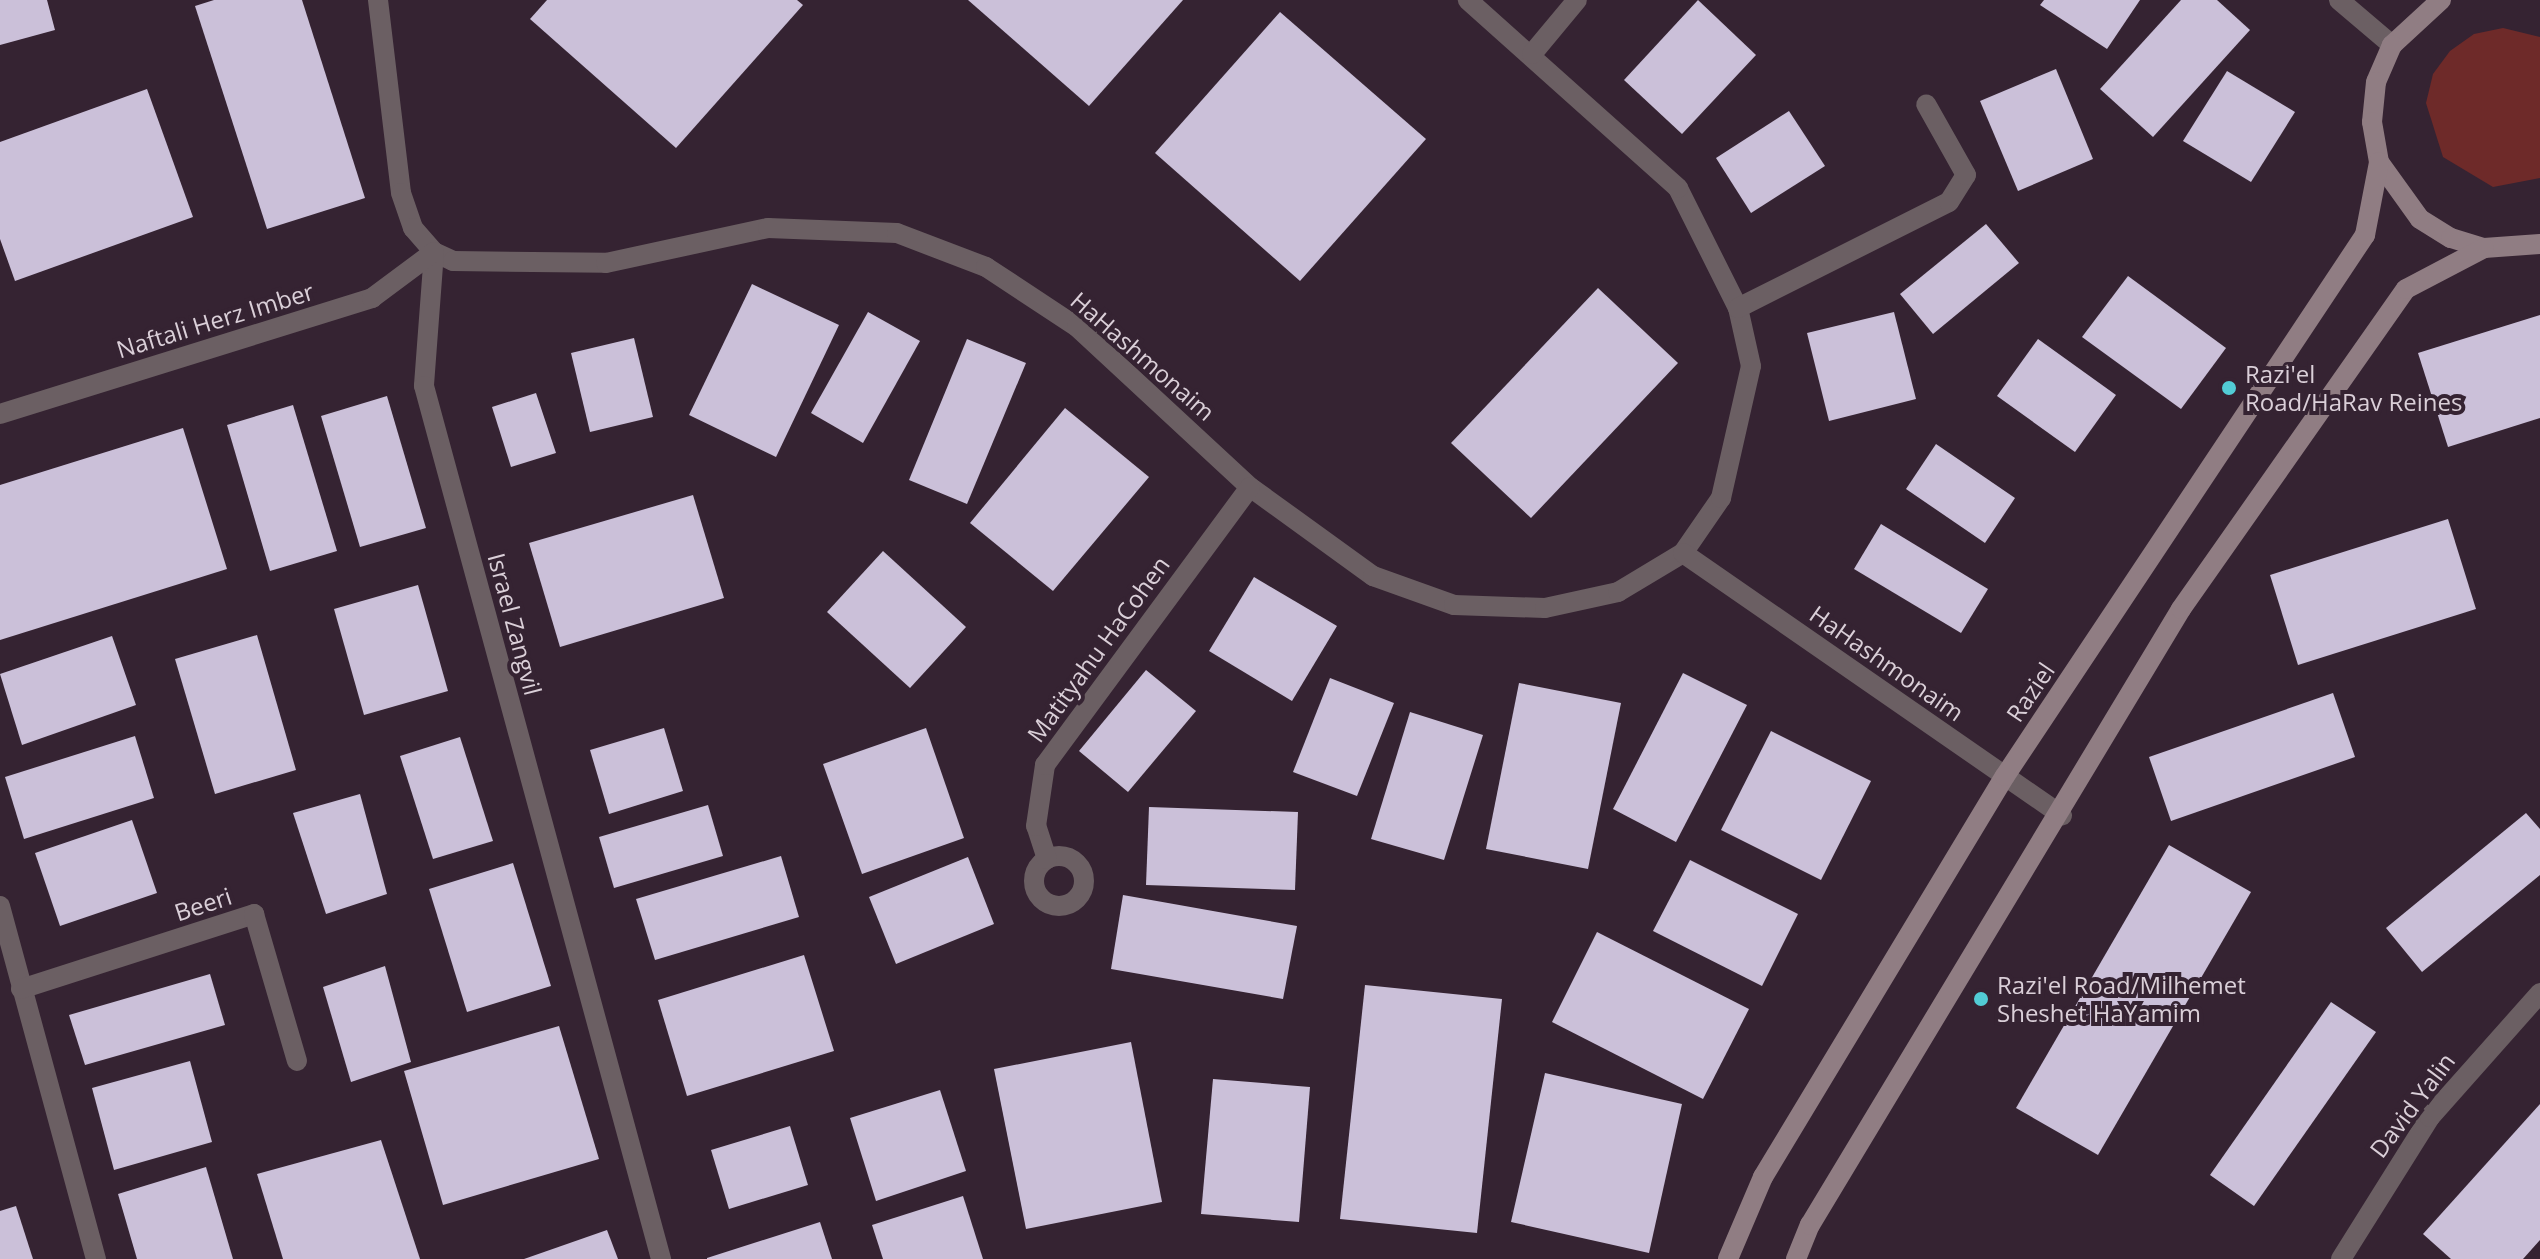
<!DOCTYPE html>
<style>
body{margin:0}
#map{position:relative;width:2540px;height:1259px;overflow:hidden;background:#352332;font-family:"Open Sans",sans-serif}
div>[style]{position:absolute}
.green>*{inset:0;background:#6e2a29}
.building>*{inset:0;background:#cbc0d9}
.minor>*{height:20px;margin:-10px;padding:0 10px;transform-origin:10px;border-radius:10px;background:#6b5f63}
.minor>.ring{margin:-10px;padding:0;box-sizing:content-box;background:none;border:20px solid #6b5f63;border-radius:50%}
.tertiary>*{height:20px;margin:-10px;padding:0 10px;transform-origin:10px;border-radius:10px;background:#6b5f63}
.secondary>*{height:20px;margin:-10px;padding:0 10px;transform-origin:10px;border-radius:10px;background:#907d83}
.dots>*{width:22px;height:22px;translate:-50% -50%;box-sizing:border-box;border:4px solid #352332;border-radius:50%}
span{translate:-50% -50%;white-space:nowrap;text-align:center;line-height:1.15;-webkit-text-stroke:8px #352332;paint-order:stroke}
.street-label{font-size:24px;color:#dacfd8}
.poi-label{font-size:24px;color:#dacfd8}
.left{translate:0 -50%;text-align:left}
</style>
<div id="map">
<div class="green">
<div style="clip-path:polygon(2503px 28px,2540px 37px,2540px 178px,2493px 187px,2443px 157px,2426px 103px,2433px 74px,2450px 51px,2474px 34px)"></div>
</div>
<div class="building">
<div style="clip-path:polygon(0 0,47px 0,55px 30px,0 45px)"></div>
<div style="clip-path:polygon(214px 0,302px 0,365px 198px,267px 229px,195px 6px)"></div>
<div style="clip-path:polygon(547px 0,797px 0,803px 5px,676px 148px,530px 19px)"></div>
<div style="clip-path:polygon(968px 0,1183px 0,1089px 106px)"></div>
<div style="clip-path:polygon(1698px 0,1756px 55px,1682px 134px,1624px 80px)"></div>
<div style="clip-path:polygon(2044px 0,2140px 0,2107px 49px,2040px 5px)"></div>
<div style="clip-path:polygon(2181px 0,2217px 0,2250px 30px,2153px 137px,2100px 89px)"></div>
<div style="clip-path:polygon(1280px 12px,1426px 139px,1300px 281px,1155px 153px)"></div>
<div style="clip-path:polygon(2056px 69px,2093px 159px,2018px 191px,1980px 101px)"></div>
<div style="clip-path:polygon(2227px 71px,2295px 112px,2251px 182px,2183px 141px)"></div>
<div style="clip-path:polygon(147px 89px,193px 217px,15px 281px,0 239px,0 142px)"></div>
<div style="clip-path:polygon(1789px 111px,1825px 166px,1751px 213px,1716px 158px)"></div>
<div style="clip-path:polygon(1986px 224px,2019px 263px,1933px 334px,1900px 294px)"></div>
<div style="clip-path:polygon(2128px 276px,2226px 348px,2181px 409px,2082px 337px)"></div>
<div style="clip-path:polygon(752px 284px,839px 325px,776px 457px,689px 415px)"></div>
<div style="clip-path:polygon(1598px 288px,1678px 363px,1531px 518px,1451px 443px)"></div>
<div style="clip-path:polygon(868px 312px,920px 341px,863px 443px,811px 413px)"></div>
<div style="clip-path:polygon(1894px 312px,1916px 399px,1829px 421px,1807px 333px)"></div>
<div style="clip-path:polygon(2540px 315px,2540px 418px,2448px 447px,2418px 353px)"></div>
<div style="clip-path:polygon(634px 338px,653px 417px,590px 432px,571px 353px)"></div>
<div style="clip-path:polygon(967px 339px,1026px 363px,967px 504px,909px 480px)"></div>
<div style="clip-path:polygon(2038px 339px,2116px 395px,2075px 452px,1997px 396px)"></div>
<div style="clip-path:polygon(536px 393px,556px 453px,511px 467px,492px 407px)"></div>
<div style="clip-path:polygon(387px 396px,426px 528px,360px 547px,321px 416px)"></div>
<div style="clip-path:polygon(293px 405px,337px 551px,270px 571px,227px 425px)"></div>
<div style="clip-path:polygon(1065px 408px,1149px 477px,1053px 591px,970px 523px)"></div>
<div style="clip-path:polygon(183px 428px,227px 569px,0 640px,0 485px)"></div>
<div style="clip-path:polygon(1936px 444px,2015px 498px,1985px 543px,1906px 489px)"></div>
<div style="clip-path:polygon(693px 495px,724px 598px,560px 647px,529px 543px)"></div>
<div style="clip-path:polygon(2448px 519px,2476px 609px,2298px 665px,2270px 575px)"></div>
<div style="clip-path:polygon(1881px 524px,1988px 589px,1961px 633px,1854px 569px)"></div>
<div style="clip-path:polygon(883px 551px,966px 627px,910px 688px,827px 612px)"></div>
<div style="clip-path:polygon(1254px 577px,1337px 626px,1292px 701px,1209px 651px)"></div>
<div style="clip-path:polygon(418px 585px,448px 691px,364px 715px,334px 609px)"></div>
<div style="clip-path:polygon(257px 635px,296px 770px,215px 794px,175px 659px)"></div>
<div style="clip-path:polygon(112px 636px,136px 705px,22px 745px,0 674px)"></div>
<div style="clip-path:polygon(1146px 670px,1196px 711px,1128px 792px,1079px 751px)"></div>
<div style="clip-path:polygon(1683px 673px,1747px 705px,1676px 842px,1613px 809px)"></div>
<div style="clip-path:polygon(1330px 678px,1394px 703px,1357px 796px,1293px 772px)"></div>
<div style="clip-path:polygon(1519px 683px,1621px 703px,1588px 869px,1486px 849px)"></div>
<div style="clip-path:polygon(2333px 693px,2355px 757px,2171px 821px,2149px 757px)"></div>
<div style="clip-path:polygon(1410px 712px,1483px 735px,1444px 860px,1371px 839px)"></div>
<div style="clip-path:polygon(664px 728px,683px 791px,609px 814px,590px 750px)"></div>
<div style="clip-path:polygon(926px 728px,964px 838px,862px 874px,823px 764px)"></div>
<div style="clip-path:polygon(1771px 731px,1871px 781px,1821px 880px,1721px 830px)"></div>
<div style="clip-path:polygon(135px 736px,154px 798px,24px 839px,5px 777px)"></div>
<div style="clip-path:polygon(460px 737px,493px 841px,433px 859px,400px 756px)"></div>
<div style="clip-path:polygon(360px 794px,387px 894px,326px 914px,293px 813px)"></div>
<div style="clip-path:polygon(708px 805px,723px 856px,614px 888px,599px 837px)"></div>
<div style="clip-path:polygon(1149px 807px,1298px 812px,1295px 890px,1146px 885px)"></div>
<div style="clip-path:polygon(2526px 813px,2540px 829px,2540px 875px,2422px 972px,2386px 928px)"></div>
<div style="clip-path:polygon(132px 820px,157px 893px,60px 926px,35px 853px)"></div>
<div style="clip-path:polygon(2169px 845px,2251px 892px,2098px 1155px,2016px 1108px)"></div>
<div style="clip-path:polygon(781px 856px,799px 917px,655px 960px,636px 899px)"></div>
<div style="clip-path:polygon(968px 857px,994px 924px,896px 964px,869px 897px)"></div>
<div style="clip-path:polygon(1690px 860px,1798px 914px,1762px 986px,1653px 931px)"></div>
<div style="clip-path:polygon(513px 863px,551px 986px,467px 1012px,429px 889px)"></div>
<div style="clip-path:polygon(1123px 895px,1297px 926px,1283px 999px,1111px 969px)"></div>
<div style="clip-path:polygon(1597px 932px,1749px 1009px,1703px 1099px,1552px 1022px)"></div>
<div style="clip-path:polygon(804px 955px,834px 1051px,687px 1096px,658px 1000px)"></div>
<div style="clip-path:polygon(385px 966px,411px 1062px,351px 1082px,323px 987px)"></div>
<div style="clip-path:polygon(210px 974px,225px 1025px,85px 1065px,69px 1015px)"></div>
<div style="clip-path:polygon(1365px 985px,1502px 999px,1477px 1233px,1340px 1219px)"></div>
<div style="clip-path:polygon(2331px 1002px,2376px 1032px,2254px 1206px,2210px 1175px)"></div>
<div style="clip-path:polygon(559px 1026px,599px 1159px,443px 1205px,404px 1071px)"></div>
<div style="clip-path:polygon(1131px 1042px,1162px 1202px,1026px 1229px,994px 1069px)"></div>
<div style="clip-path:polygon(190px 1061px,212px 1142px,114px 1170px,92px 1088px)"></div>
<div style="clip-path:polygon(1545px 1073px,1682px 1104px,1649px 1253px,1511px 1222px)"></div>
<div style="clip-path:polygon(1213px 1079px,1310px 1087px,1299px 1222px,1201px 1214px)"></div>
<div style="clip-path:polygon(940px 1090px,966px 1171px,876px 1201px,850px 1118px)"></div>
<div style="clip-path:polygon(2540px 1104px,2540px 1240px,2523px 1259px,2451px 1259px,2423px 1234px)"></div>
<div style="clip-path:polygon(790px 1126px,808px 1185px,729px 1209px,711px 1150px)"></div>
<div style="clip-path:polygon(381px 1140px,420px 1259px,283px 1259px,257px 1174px)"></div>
<div style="clip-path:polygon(206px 1167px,233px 1259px,137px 1259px,118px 1194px)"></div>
<div style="clip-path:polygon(963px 1196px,983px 1259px,883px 1259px,872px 1225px)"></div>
<div style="clip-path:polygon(16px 1206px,33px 1259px,0 1259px,0 1211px)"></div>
<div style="clip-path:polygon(820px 1222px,832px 1259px,707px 1259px,707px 1258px)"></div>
<div style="clip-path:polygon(607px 1230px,618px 1259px,524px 1259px)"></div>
</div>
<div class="minor">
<div style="left:378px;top:0;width:194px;rotate:83.2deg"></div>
<div style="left:401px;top:193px;width:37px;rotate:71deg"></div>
<div style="left:413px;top:228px;width:32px;rotate:49deg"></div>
<div style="left:434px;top:252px;width:21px;rotate:25deg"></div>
<div style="left:453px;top:261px;width:153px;rotate:0.7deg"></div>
<div style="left:606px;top:263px;width:166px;rotate:-12.2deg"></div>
<div style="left:768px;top:228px;width:129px;rotate:2.2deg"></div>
<div style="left:897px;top:233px;width:95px;rotate:20.9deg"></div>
<div style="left:986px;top:267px;width:109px;rotate:33.4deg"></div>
<div style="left:1077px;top:327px;width:236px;rotate:42.8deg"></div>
<div style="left:1250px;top:487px;width:152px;rotate:35.9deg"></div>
<div style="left:1373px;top:576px;width:86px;rotate:19.7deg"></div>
<div style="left:1454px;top:605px;width:91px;rotate:1.9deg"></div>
<div style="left:1545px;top:608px;width:75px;rotate:-12.4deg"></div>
<div style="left:1618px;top:592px;width:76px;rotate:-31deg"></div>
<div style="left:1683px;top:553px;width:67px;rotate:-55.4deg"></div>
<div style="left:1721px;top:498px;width:135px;rotate:-77.2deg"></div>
<div style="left:1751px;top:366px;width:59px;rotate:-102.6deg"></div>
<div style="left:1738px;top:308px;width:134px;rotate:-116.6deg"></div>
<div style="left:1678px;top:188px;width:282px;rotate:-138.2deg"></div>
<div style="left:1532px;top:54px;width:70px;rotate:-50.2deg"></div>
<div style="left:434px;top:252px;width:134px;rotate:94.3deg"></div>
<div style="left:424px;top:386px;width:905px;rotate:74.81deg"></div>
<div style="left:1738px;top:308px;width:236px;rotate:-26.7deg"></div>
<div style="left:1949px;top:202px;width:32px;rotate:-58deg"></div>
<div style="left:1966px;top:175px;width:81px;rotate:-119.4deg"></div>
<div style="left:0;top:414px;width:390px;rotate:-17.3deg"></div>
<div style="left:372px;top:298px;width:77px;rotate:-36.6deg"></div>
<div style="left:1683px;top:553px;width:461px;rotate:34.7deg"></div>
<div class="ring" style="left:1034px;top:856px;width:30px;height:30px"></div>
<div style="left:1047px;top:859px;width:35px;rotate:-108deg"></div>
<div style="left:1036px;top:826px;width:62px;rotate:-81.6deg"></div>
<div style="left:1045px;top:765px;width:345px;rotate:-53.6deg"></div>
<div style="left:0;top:906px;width:366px;rotate:74.8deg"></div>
<div style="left:21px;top:989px;width:245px;rotate:-17.8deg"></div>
<div style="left:254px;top:914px;width:153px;rotate:73.7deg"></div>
<div style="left:2341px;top:1259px;width:168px;rotate:-57.9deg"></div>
<div style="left:2430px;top:1117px;width:166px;rotate:-48.4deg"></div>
</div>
<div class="tertiary">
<div style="left:2339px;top:0;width:70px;rotate:40.3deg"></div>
</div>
<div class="secondary">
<div style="left:2441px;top:0;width:67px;rotate:137.4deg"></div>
<div style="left:2392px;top:45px;width:40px;rotate:113.4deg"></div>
<div style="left:2376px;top:82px;width:40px;rotate:95.7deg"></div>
<div style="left:2372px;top:122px;width:41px;rotate:80.1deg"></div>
<div style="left:2379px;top:162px;width:70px;rotate:54.3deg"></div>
<div style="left:2420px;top:219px;width:36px;rotate:32deg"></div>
<div style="left:2451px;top:238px;width:34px;rotate:17deg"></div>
<div style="left:2484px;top:248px;width:56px;rotate:-4.1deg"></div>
<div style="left:1728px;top:1259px;width:89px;rotate:-66.9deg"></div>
<div style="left:1763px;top:1177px;width:468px;rotate:-58.9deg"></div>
<div style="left:2005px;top:776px;width:650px;rotate:-56.36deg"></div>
<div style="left:2365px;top:235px;width:74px;rotate:-79.1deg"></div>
<div style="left:1796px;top:1259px;width:37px;rotate:-68deg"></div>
<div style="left:1810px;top:1225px;width:719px;rotate:-58.94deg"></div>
<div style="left:2181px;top:609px;width:391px;rotate:-54.9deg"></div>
<div style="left:2406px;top:289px;width:88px;rotate:-27.7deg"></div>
</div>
<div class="dots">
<div style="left:2229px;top:388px;background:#52ccd5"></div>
<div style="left:1981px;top:999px;background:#52ccd5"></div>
</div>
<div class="street-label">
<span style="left:215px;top:320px;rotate:-17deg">Naftali Herz Imber</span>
<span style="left:1143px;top:356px;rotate:41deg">HaHashmonaim</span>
<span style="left:515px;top:624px;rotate:75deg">Israel Zangvil</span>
<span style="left:1098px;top:649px;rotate:-54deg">Matityahu HaCohen</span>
<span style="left:1887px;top:663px;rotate:35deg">HaHashmonaim</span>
<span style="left:2030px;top:692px;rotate:-56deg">Raziel</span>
<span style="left:203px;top:904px;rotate:-18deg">Beeri</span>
<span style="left:2412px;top:1105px;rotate:-53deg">David Yalin</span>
</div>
<div class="poi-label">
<span class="left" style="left:2245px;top:388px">Razi'el<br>Road/HaRav Reines</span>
<span class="left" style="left:1997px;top:999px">Razi'el Road/Milhemet<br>Sheshet HaYamim</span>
</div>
</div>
